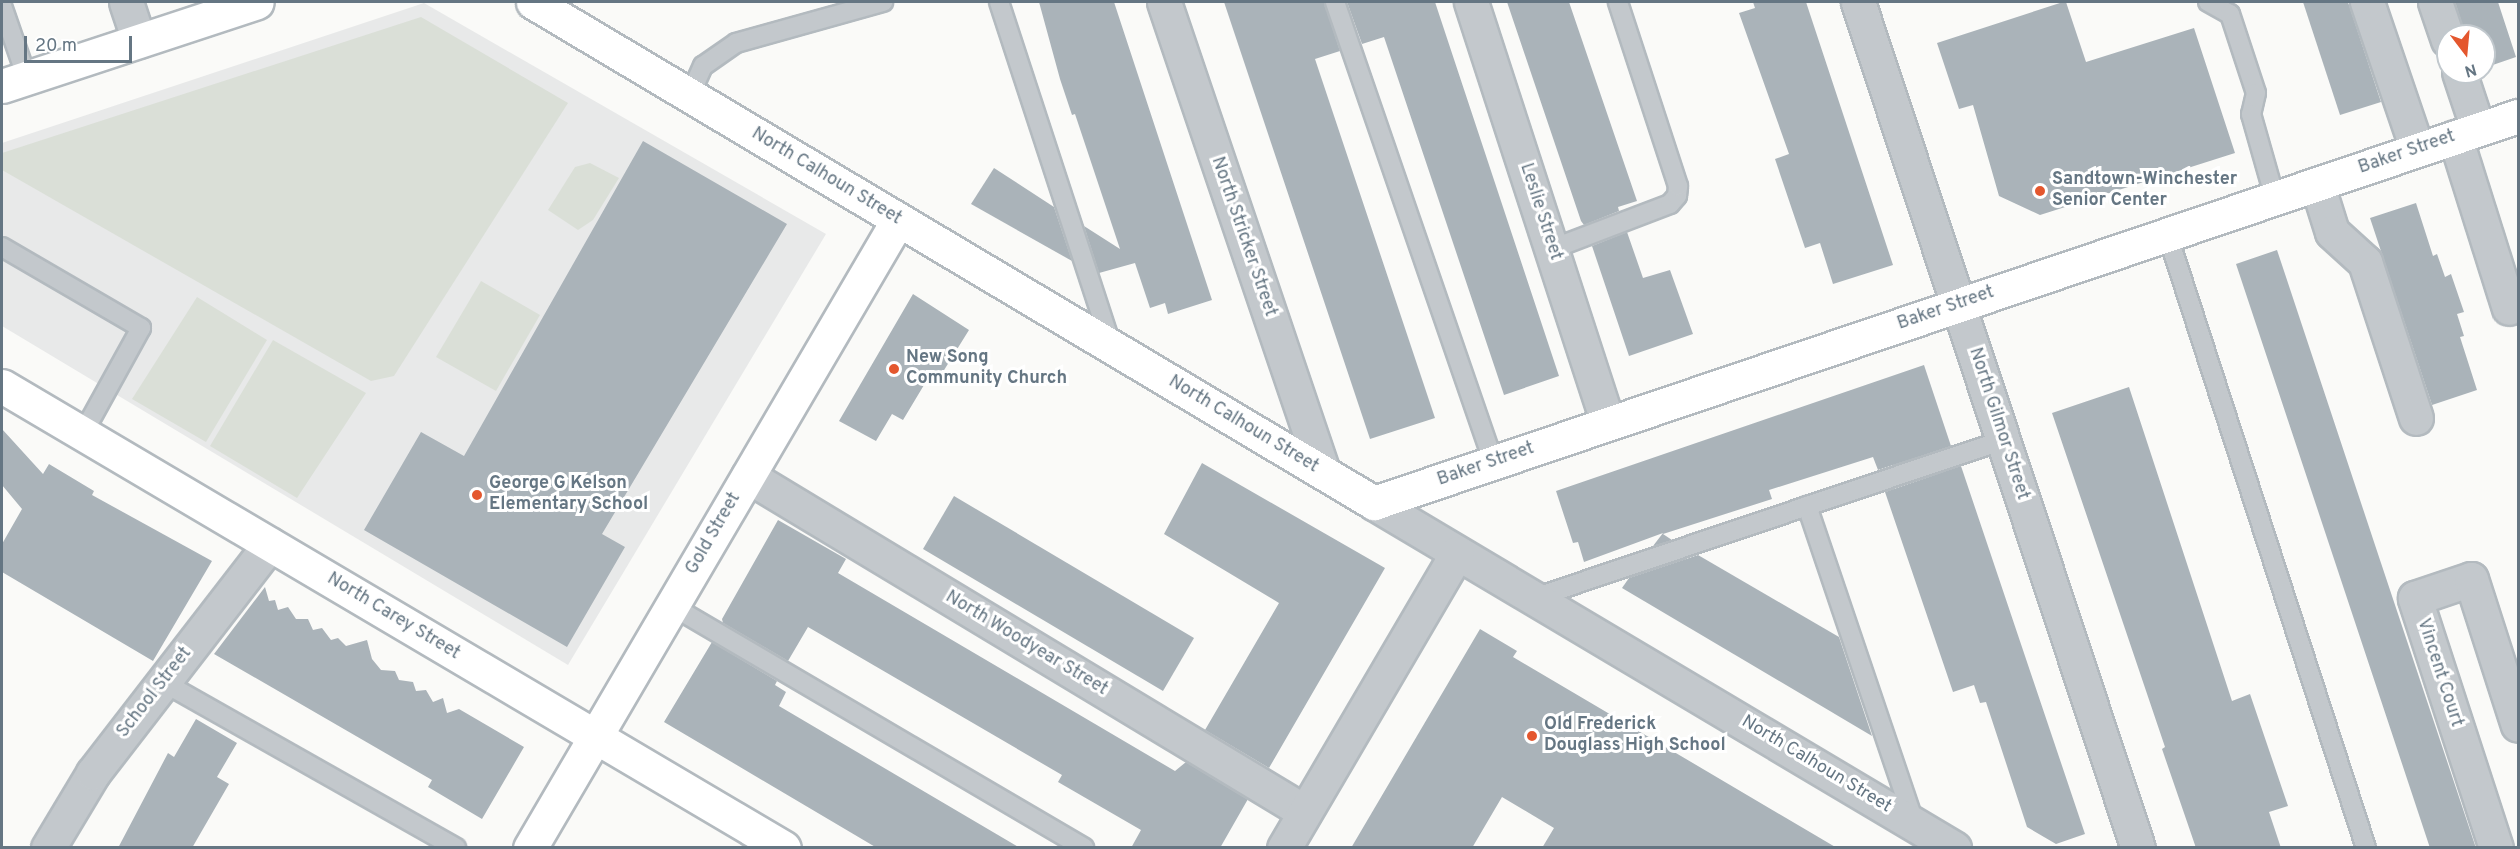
<!DOCTYPE html>
<style>
body{margin:0}
#map{position:relative;width:2520px;height:849px;overflow:hidden;background:#fafaf8;font-family:Overpass,sans-serif}
div>[style]{position:absolute}
.built>*{inset:0;background:#e8e9e9}
.green>*{inset:0;background:#dadfd7}
.building>*{inset:0;background:#aab3b9}
.roads{filter:drop-shadow(2px 0 #b3babf) drop-shadow(-2px 0 #b3babf) drop-shadow(0 2px #b3babf) drop-shadow(0 -2px #b3babf)}
.lane>*{height:18px;margin:-9px;padding:0 9px;transform-origin:9px;border-radius:9px;background:#c3c8cc}
.street>*{height:33px;margin:-16.5px;padding:0 16.5px;transform-origin:16.5px;border-radius:16.5px;background:#c3c8cc}
.secondary>*{height:33px;margin:-16.5px;padding:0 16.5px;transform-origin:16.5px;border-radius:16.5px;background:#fff}
.dots>*{width:16px;height:16px;translate:-50% -50%;box-sizing:border-box;border:3px solid #fff;border-radius:50%}
span{translate:-50% -50%;white-space:nowrap;text-align:center;line-height:1.15;-webkit-text-stroke:6px #fff;paint-order:stroke}
.street-label{font-size:18px;color:#657683}
.poi-label{font-size:18px;color:#657683;font-weight:700}
.left{translate:0 -50%;text-align:left}
.frame{position:absolute;inset:0;border:3px solid #657683;pointer-events:none}
.north{position:absolute;left:2436px;top:24px;width:60px;height:60px;box-sizing:border-box;background:#fff;border:2px solid #c1c8cd;border-radius:50%;rotate:164deg;font-size:16px;font-weight:700;line-height:24px;text-align:center;color:#657683}
.north::after{content:'';display:block;margin:auto;width:21px;height:27px;background:#e4572e;clip-path:polygon(50% 0,100% 100%,50% 72%,0 100%)}
.scale{position:absolute;left:24px;top:36px;width:108px;height:27px;box-sizing:border-box;border:3px solid #657683;border-top:0;padding-left:8px;font-size:18px;line-height:21px;white-space:nowrap;color:#657683;-webkit-text-stroke:4px #fff;paint-order:stroke}
</style>
<div id="map">
<div class="built">
<div style="clip-path:polygon(424px 3px,826px 234px,568px 665px,2px 326px,2px 143px)"></div>
</div>
<div class="green">
<div style="clip-path:polygon(421px 17px,568px 103px,394px 376px,371px 381px,2px 170px,2px 153px)"></div>
<div style="clip-path:polygon(590px 163px,619px 178px,593px 220px,578px 230px,548px 210px,575px 167px)"></div>
<div style="clip-path:polygon(481px 281px,540px 315px,496px 391px,436px 357px)"></div>
<div style="clip-path:polygon(197px 297px,267px 340px,206px 442px,132px 399px)"></div>
<div style="clip-path:polygon(273px 340px,366px 393px,297px 498px,210px 446px)"></div>
</div>
<div class="building">
<div style="clip-path:polygon(1039px 2px,1114px 2px,1212px 300px,1168px 314px,1165px 303px,1150px 308px,1135px 263px,1099px 273px,1084px 226px,1120px 249px,1075px 114px,1072px 115px,1060px 79px)"></div>
<div style="clip-path:polygon(1224px 2px,1324px 2px,1340px 51px,1315px 59px,1435px 418px,1370px 439px)"></div>
<div style="clip-path:polygon(1347px 2px,1435px 2px,1559px 376px,1504px 395px,1384px 37px,1362px 44px)"></div>
<div style="clip-path:polygon(1507px 2px,1569px 2px,1637px 201px,1618px 207px,1619px 211px,1584px 225px,1581px 221px)"></div>
<div style="clip-path:polygon(1753px 2px,1806px 2px,1893px 265px,1833px 284px,1820px 243px,1805px 248px,1775px 159px,1789px 154px,1739px 13px,1755px 8px)"></div>
<div style="clip-path:polygon(2063px 2px,2066px 2px,2086px 62px,2194px 28px,2235px 153px,2040px 215px,1999px 196px,1973px 105px,1959px 109px,1937px 43px)"></div>
<div style="clip-path:polygon(2303px 2px,2348px 2px,2381px 102px,2340px 115px)"></div>
<div style="clip-path:polygon(2455px 2px,2498px 2px,2516px 57px,2484px 68px,2484px 36px,2466px 36px)"></div>
<div style="clip-path:polygon(643px 141px,787px 224px,602px 534px,625px 547px,567px 647px,364px 530px,421px 432px,464px 456px)"></div>
<div style="clip-path:polygon(994px 168px,1054px 207px,1072px 261px,971px 204px)"></div>
<div style="clip-path:polygon(2416px 203px,2433px 256px,2437px 254px,2445px 277px,2451px 274px,2464px 312px,2457px 314px,2464px 336px,2460px 337px,2477px 390px,2432px 405px,2370px 218px)"></div>
<div style="clip-path:polygon(1627px 232px,1643px 278px,1670px 270px,1693px 334px,1629px 356px,1592px 246px)"></div>
<div style="clip-path:polygon(2277px 250px,2381px 563px,2476px 848px,2430px 848px,2236px 264px)"></div>
<div style="clip-path:polygon(913px 294px,969px 330px,941px 375px,933px 370px,903px 420px,892px 414px,876px 441px,839px 421px)"></div>
<div style="clip-path:polygon(1924px 365px,1951px 446px,1878px 470px,1873px 457px,1769px 490px,1772px 499px,1663px 534px,1672px 540px,1653px 546px,1663px 533px,1584px 562px,1578px 542px,1573px 543px,1556px 491px)"></div>
<div style="clip-path:polygon(2129px 387px,2232px 701px,2250px 694px,2288px 806px,2269px 812px,2281px 848px,2196px 848px,2162px 749px,2165px 747px,2052px 413px)"></div>
<div style="clip-path:polygon(2px 429px,43px 474px,49px 464px,94px 491px,92px 495px,212px 561px,153px 661px,2px 572px,2px 544px,22px 509px,2px 485px)"></div>
<div style="clip-path:polygon(1202px 463px,1385px 568px,1269px 768px,1205px 730px,1279px 603px,1164px 534px)"></div>
<div style="clip-path:polygon(1961px 466px,2085px 834px,2056px 844px,2027px 827px,1986px 702px,1980px 703px,1974px 685px,1953px 692px,1885px 492px)"></div>
<div style="clip-path:polygon(954px 496px,1194px 638px,1163px 691px,923px 549px)"></div>
<div style="clip-path:polygon(778px 520px,846px 559px,838px 573px,1175px 771px,1186px 762px,1248px 799px,1220px 848px,1131px 848px,1141px 830px,1058px 782px,1062px 775px,808px 627px,788px 661px,723px 623px,722px 619px)"></div>
<div style="clip-path:polygon(1698px 555px,1839px 637px,1872px 736px,1622px 588px,1629px 578px)"></div>
<div style="clip-path:polygon(265px 587px,269px 601px,275px 600px,278px 610px,288px 607px,296px 619px,308px 619px,313px 630px,322px 628px,331px 640px,338px 638px,346px 646px,367px 640px,372px 659px,381px 670px,395px 671px,399px 680px,413px 682px,416px 691px,426px 690px,433px 702px,443px 698px,447px 713px,459px 709px,524px 747px,482px 819px,428px 787px,432px 780px,214px 654px)"></div>
<div style="clip-path:polygon(1480px 629px,1517px 651px,1513px 657px,1837px 848px,1542px 848px,1554px 828px,1502px 797px,1472px 848px,1351px 848px)"></div>
<div style="clip-path:polygon(712px 642px,777px 681px,775px 685px,786px 692px,779px 706px,1020px 848px,877px 848px,664px 722px)"></div>
<div style="clip-path:polygon(196px 719px,237px 743px,217px 777px,229px 784px,192px 848px,118px 848px,168px 753px,174px 757px)"></div>
</div>
<div class="roads">
<div class="lane">
<div style="left:999px;top:2px;width:361px;rotate:71.9deg"></div>
<div style="left:1335px;top:2px;width:488px;rotate:71deg"></div>
<div style="left:2208px;top:2px;width:25px;rotate:29deg"></div>
<div style="left:2230px;top:14px;width:83px;rotate:71.8deg"></div>
<div style="left:2256px;top:93px;width:22px;rotate:103deg"></div>
<div style="left:2251px;top:114px;width:87px;rotate:74.1deg"></div>
<div style="left:2px;top:6px;width:76px;rotate:70.9deg"></div>
<div style="left:690px;top:95px;width:32px;rotate:-66deg"></div>
<div style="left:703px;top:66px;width:40px;rotate:-34.9deg"></div>
<div style="left:736px;top:43px;width:153px;rotate:-15.6deg"></div>
<div style="left:2168px;top:236px;width:643px;rotate:72.07deg"></div>
<div style="left:2px;top:247px;width:161px;rotate:30.2deg"></div>
<div style="left:141px;top:328px;width:120px;rotate:118.9deg"></div>
<div style="left:1552px;top:249px;width:126px;rotate:-20.9deg"></div>
<div style="left:1670px;top:204px;width:11px;rotate:-49deg"></div>
<div style="left:1677px;top:196px;width:10px;rotate:-84deg"></div>
<div style="left:1678px;top:186px;width:194px;rotate:-108.1deg"></div>
<div style="left:1807px;top:506px;width:335px;rotate:71.3deg"></div>
<div style="left:1534px;top:598px;width:495px;rotate:-18.6deg"></div>
<div style="left:672px;top:606px;width:478px;rotate:30.4deg"></div>
<div style="left:163px;top:682px;width:337px;rotate:29.5deg"></div>
</div>
<div class="street">
<div style="left:126px;top:2px;width:41px;rotate:71.6deg"></div>
<div style="left:1164px;top:2px;width:496px;rotate:71.3deg"></div>
<div style="left:1471px;top:2px;width:443px;rotate:72deg"></div>
<div style="left:1858px;top:2px;width:891px;rotate:71.69deg"></div>
<div style="left:2367px;top:2px;width:155px;rotate:71.2deg"></div>
<div style="left:2435px;top:2px;width:40px;rotate:71.1deg"></div>
<div style="left:2459px;top:72px;width:60px;rotate:71.6deg"></div>
<div style="left:2455px;top:137px;width:179px;rotate:72.5deg"></div>
<div style="left:2317px;top:184px;width:50px;rotate:72.6deg"></div>
<div style="left:2332px;top:232px;width:45px;rotate:42.3deg"></div>
<div style="left:2365px;top:262px;width:164px;rotate:71.9deg"></div>
<div style="left:748px;top:476px;width:650px;rotate:31.1deg"></div>
<div style="left:1374px;top:503px;width:675px;rotate:30.75deg"></div>
<div style="left:48px;top:848px;width:87px;rotate:-59deg"></div>
<div style="left:93px;top:773px;width:289px;rotate:-52.3deg"></div>
<div style="left:1284px;top:848px;width:342px;rotate:-59.6deg"></div>
<div style="left:2496px;top:848px;width:263px;rotate:-108deg"></div>
<div style="left:2415px;top:598px;width:59px;rotate:-18.7deg"></div>
<div style="left:2471px;top:579px;width:153px;rotate:72.2deg"></div>
</div>
<div class="secondary">
<div style="left:533px;top:2px;width:979px;rotate:30.78deg"></div>
<div style="left:1374px;top:503px;width:1208px;rotate:-18.69deg"></div>
<div style="left:2px;top:86px;width:268px;rotate:-18.2deg"></div>
<div style="left:2px;top:386px;width:908px;rotate:30.57deg"></div>
<div style="left:530px;top:848px;width:728px;rotate:-59.63deg"></div>
</div>
</div>
<div class="dots">
<div style="left:2040px;top:191px;background:#e4572e"></div>
<div style="left:894px;top:369px;background:#e4572e"></div>
<div style="left:477px;top:495px;background:#e4572e"></div>
<div style="left:1532px;top:736px;background:#e4572e"></div>
</div>
<div class="street-label">
<span style="left:2407px;top:153px;rotate:-19deg">Baker Street</span>
<span style="left:826px;top:177px;rotate:31deg">North Calhoun Street</span>
<span style="left:1540px;top:212px;rotate:72deg">Leslie Street</span>
<span style="left:1243px;top:237px;rotate:71deg">North Stricker Street</span>
<span style="left:1946px;top:309px;rotate:-19deg">Baker Street</span>
<span style="left:1998px;top:424px;rotate:72deg">North Gilmor Street</span>
<span style="left:1243px;top:425px;rotate:31deg">North Calhoun Street</span>
<span style="left:1486px;top:465px;rotate:-19deg">Baker Street</span>
<span style="left:714px;top:534px;rotate:-60deg">Gold Street</span>
<span style="left:393px;top:617px;rotate:31deg">North Carey Street</span>
<span style="left:1026px;top:644px;rotate:31deg">North Woodyear Street</span>
<span style="left:2439px;top:673px;rotate:72deg">Vincent Court</span>
<span style="left:155px;top:693px;rotate:-52deg">School Street</span>
<span style="left:1816px;top:765px;rotate:31deg">North Calhoun Street</span>
</div>
<div class="poi-label">
<span class="left" style="left:2052px;top:191px">Sandtown-Winchester<br>Senior Center</span>
<span class="left" style="left:906px;top:369px">New Song<br>Community Church</span>
<span class="left" style="left:489px;top:495px">George G Kelson<br>Elementary School</span>
<span class="left" style="left:1544px;top:736px">Old Frederick<br>Douglass High School</span>
</div>
<div class="frame"></div>
<div class="north">N</div>
<div class="scale">20 m</div>
</div>
